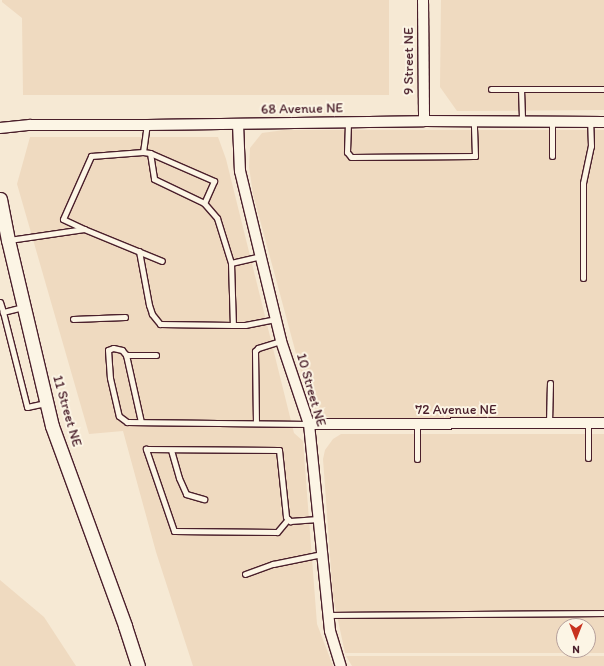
<!DOCTYPE html>
<style>
body{margin:0}
#map{position:relative;width:604px;height:666px;overflow:hidden;background:#f6e9d4;font-family:Itim,sans-serif}
div>[style]{position:absolute}
.built>*{inset:0;background:#efdac0}
.roads{filter:drop-shadow(1px 0 #4a1f2b) drop-shadow(-1px 0 #4a1f2b) drop-shadow(0 1px #4a1f2b) drop-shadow(0 -1px #4a1f2b)}
.service>*{height:5px;margin:-2.5px;padding:0 2.5px;transform-origin:2.5px;border-radius:2.5px;background:#fcf5e5}
.minor>*{height:10px;margin:-5px;padding:0 5px;transform-origin:5px;border-radius:5px;background:#fcf5e5}
.tertiary>*{height:13px;margin:-6.5px;padding:0 6.5px;transform-origin:6.5px;border-radius:6.5px;background:#fcf5e5}
span{translate:-50% -50%;white-space:nowrap;text-align:center;line-height:1.15;-webkit-text-stroke:4px #fcf5e5;paint-order:stroke}
.street-label{font-size:14px;color:#4a1f2b}
.north{position:absolute;left:556px;top:618px;width:40px;height:40px;box-sizing:border-box;background:#fcf5e5;border:1px solid #b59f9b;border-radius:50%;rotate:180deg;font-size:11px;font-weight:700;line-height:16px;text-align:center;color:#4a1f2b}
.north::after{content:'';display:block;margin:auto;width:14px;height:18px;background:#c8321e;clip-path:polygon(50% 0,100% 100%,50% 72%,0 100%)}
</style>
<div id="map">
<div class="built">
<div style="clip-path:polygon(2px 0,389px 0,389px 95px,23px 95px,22px 18px,2px 2px)"></div>
<div style="clip-path:polygon(441px 0,604px 0,604px 110px,457px 111px,440px 87px)"></div>
<div style="clip-path:polygon(284px 130px,604px 130px,604px 418px,330px 418px,317px 412px,308px 398px,253px 194px,249px 167px,250px 148px,262px 133px)"></div>
<div style="clip-path:polygon(30px 137px,218px 137px,226px 159px,294px 433px,303px 441px,317px 624px,333px 666px,193px 666px,156px 552px,123px 431px,89px 434px,17px 184px)"></div>
<div style="clip-path:polygon(evenodd,341px 434px,604px 434px,604px 653px,345px 653px,333px 597px,323px 459px,325px 450px,333px 439px,341px 434px,564px 626px,588px 626px,588px 650px,564px 650px,564px 626px)"></div>
<div style="clip-path:polygon(0 580px,44px 617px,76px 666px,0 666px)"></div>
<div style="clip-path:polygon(346px 656px,604px 656px,604px 666px,352px 666px)"></div>
</div>
<div class="roads">
<div class="service">
<div style="left:491px;top:89px;width:113px"></div>
<div style="left:521px;top:89px;width:32px;rotate:88deg"></div>
<div style="left:552px;top:121px;width:35px;rotate:90deg"></div>
<div style="left:348px;top:123px;width:29px;rotate:92deg"></div>
<div style="left:347px;top:152px;width:6px;rotate:51deg"></div>
<div style="left:351px;top:157px;width:124px;rotate:-0.5deg"></div>
<div style="left:475px;top:156px;width:35px;rotate:-92deg"></div>
<div style="left:143px;top:152px;width:27px;rotate:-82deg"></div>
<div style="left:150px;top:153px;width:26px;rotate:81deg"></div>
<div style="left:154px;top:179px;width:55px;rotate:25.6deg"></div>
<div style="left:84px;top:229px;width:23px;rotate:-155deg"></div>
<div style="left:63px;top:219px;width:69px;rotate:-66deg"></div>
<div style="left:91px;top:156px;width:52px;rotate:-4.4deg"></div>
<div style="left:143px;top:152px;width:7px;rotate:8deg"></div>
<div style="left:150px;top:153px;width:70px;rotate:23.6deg"></div>
<div style="left:214px;top:181px;width:24px;rotate:114deg"></div>
<div style="left:204px;top:203px;width:20px;rotate:49deg"></div>
<div style="left:217px;top:218px;width:47px;rotate:72.7deg"></div>
<div style="left:231px;top:263px;width:62px;rotate:88.2deg"></div>
<div style="left:233px;top:325px;width:73px;rotate:-179.2deg"></div>
<div style="left:160px;top:324px;width:13px;rotate:-129deg"></div>
<div style="left:152px;top:314px;width:9px;rotate:-108deg"></div>
<div style="left:149px;top:305px;width:55px;rotate:-100.5deg"></div>
<div style="left:9px;top:240px;width:76px;rotate:-8.3deg"></div>
<div style="left:84px;top:229px;width:84px;rotate:22.3deg"></div>
<div style="left:231px;top:263px;width:31px;rotate:-13deg"></div>
<div style="left:583px;top:278px;width:95px;rotate:-90deg"></div>
<div style="left:583px;top:183px;width:38px;rotate:-78deg"></div>
<div style="left:591px;top:146px;width:24px;rotate:-92deg"></div>
<div style="left:0;top:302px;width:10px;rotate:73deg"></div>
<div style="left:23px;top:307px;width:21px;rotate:166deg"></div>
<div style="left:3px;top:312px;width:98px;rotate:75.8deg"></div>
<div style="left:27px;top:407px;width:19px;rotate:-12deg"></div>
<div style="left:73px;top:319px;width:52px;rotate:-2.2deg"></div>
<div style="left:233px;top:325px;width:12px"></div>
<div style="left:245px;top:325px;width:32px;rotate:-11deg"></div>
<div style="left:126px;top:355px;width:30px"></div>
<div style="left:141px;top:422px;width:69px;rotate:-102.6deg"></div>
<div style="left:126px;top:355px;width:6px;rotate:-129deg"></div>
<div style="left:122px;top:350px;width:9px;rotate:-167deg"></div>
<div style="left:113px;top:348px;width:5px;rotate:158deg"></div>
<div style="left:108px;top:350px;width:28px;rotate:86deg"></div>
<div style="left:110px;top:378px;width:39px;rotate:77deg"></div>
<div style="left:119px;top:416px;width:10px;rotate:37deg"></div>
<div style="left:127px;top:422px;width:182px;rotate:0.6deg"></div>
<div style="left:256px;top:423px;width:72px;rotate:-90.8deg"></div>
<div style="left:255px;top:351px;width:4px;rotate:-45deg"></div>
<div style="left:258px;top:348px;width:24px;rotate:-17deg"></div>
<div style="left:549px;top:423px;width:40px;rotate:-88.6deg"></div>
<div style="left:417px;top:424px;width:35px;rotate:90deg"></div>
<div style="left:171px;top:450px;width:29px;rotate:74deg"></div>
<div style="left:179px;top:478px;width:17px;rotate:66deg"></div>
<div style="left:186px;top:494px;width:19px;rotate:16deg"></div>
<div style="left:588px;top:458px;width:35px;rotate:-90deg"></div>
<div style="left:288px;top:519px;width:17px;rotate:130deg"></div>
<div style="left:277px;top:532px;width:103px;rotate:-179.4deg"></div>
<div style="left:174px;top:531px;width:87px;rotate:-108.9deg"></div>
<div style="left:146px;top:449px;width:133px;rotate:0.4deg"></div>
<div style="left:279px;top:450px;width:67px;rotate:84deg"></div>
<div style="left:286px;top:517px;width:6px;rotate:45deg"></div>
<div style="left:290px;top:521px;width:28px;rotate:-4deg"></div>
<div style="left:245px;top:574px;width:30px;rotate:-20deg"></div>
<div style="left:273px;top:564px;width:50px;rotate:-11.5deg"></div>
<div style="left:328px;top:615px;width:276px;rotate:-0.4deg"></div>
</div>
<div class="minor">
<div style="left:423px;top:0;width:121px;rotate:89.5deg"></div>
<div style="left:238px;top:124px;width:47px;rotate:87.6deg"></div>
<div style="left:240px;top:171px;width:175px;rotate:76.4deg"></div>
<div style="left:281px;top:341px;width:88px;rotate:71.4deg"></div>
<div style="left:309px;top:424px;width:208px;rotate:84.2deg"></div>
<div style="left:330px;top:631px;width:37px;rotate:73deg"></div>
<div style="left:0;top:128px;width:30px;rotate:-6deg"></div>
<div style="left:30px;top:125px;width:117px"></div>
<div style="left:147px;top:125px;width:277px;rotate:-0.8deg"></div>
<div style="left:424px;top:121px;width:180px;rotate:0.3deg"></div>
<div style="left:309px;top:424px;width:295px;rotate:-0.2deg"></div>
</div>
<div class="tertiary">
<div style="left:0;top:199px;width:42px;rotate:79deg"></div>
<div style="left:8px;top:240px;width:191px;rotate:76.7deg"></div>
<div style="left:52px;top:426px;width:213px;rotate:69.9deg"></div>
<div style="left:125px;top:626px;width:42px;rotate:72deg"></div>
</div>
</div>
<div class="street-label">
<span style="left:409px;top:61px;rotate:-90deg">9 Street NE</span>
<span style="left:302px;top:109px;rotate:-1deg">68 Avenue NE</span>
<span style="left:311px;top:390px;rotate:74deg">10 Street NE</span>
<span style="left:456px;top:410px">72 Avenue NE</span>
<span style="left:67px;top:411px;rotate:74deg">11 Street NE</span>
</div>
<div class="north">N</div>
</div>
